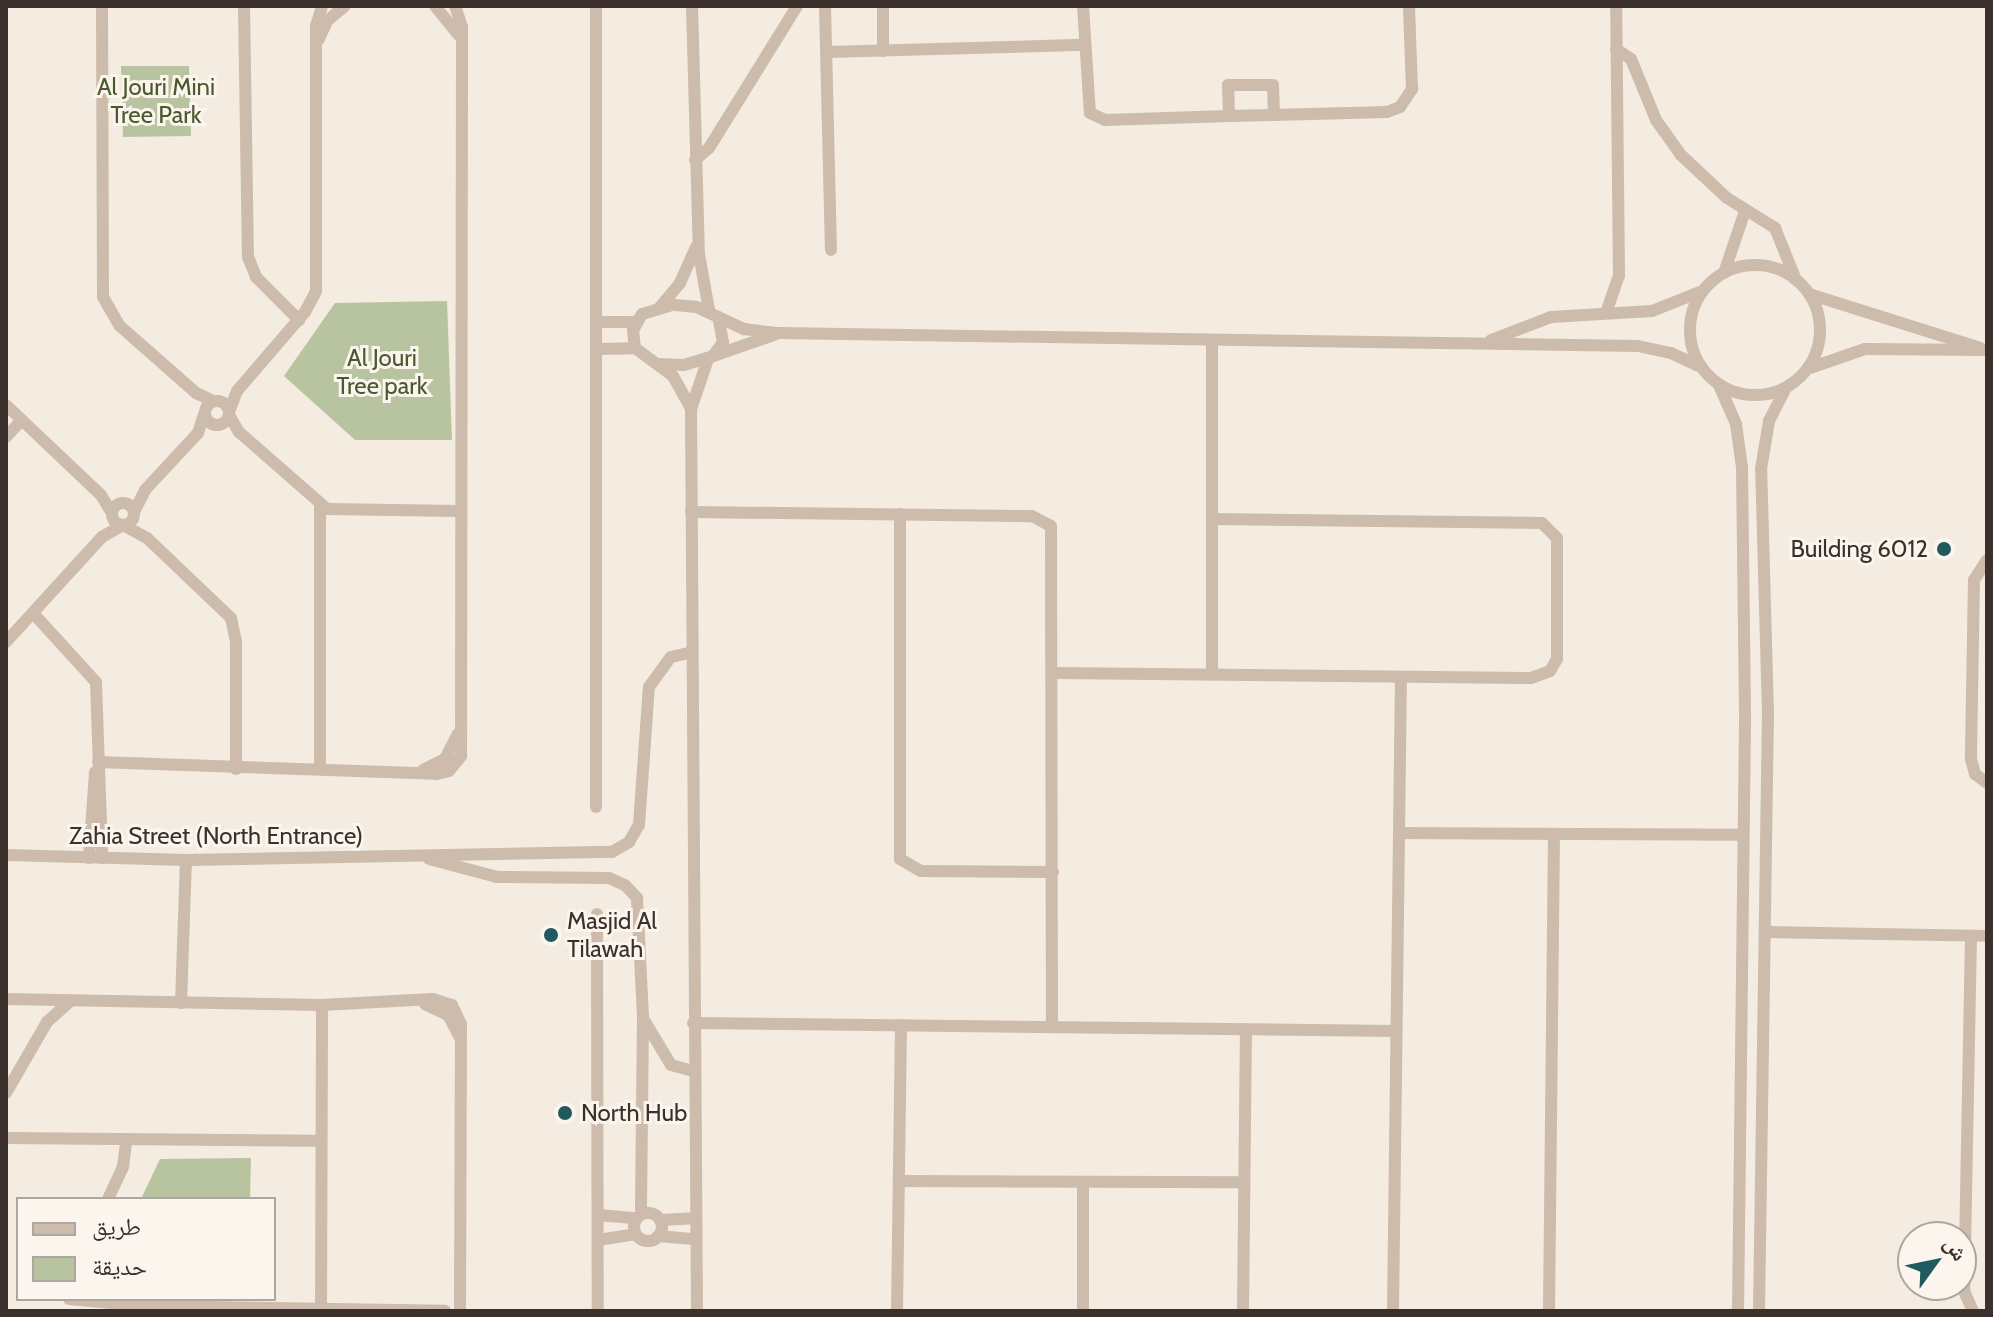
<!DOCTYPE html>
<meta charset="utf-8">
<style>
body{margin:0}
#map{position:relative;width:1993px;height:1317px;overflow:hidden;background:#f4ebe1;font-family:Cabin,"Noto Naskh Arabic",sans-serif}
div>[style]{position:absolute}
.green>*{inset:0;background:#b8c4a0}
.minor>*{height:12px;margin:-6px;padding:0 6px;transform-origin:6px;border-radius:6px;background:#cdbbac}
.minor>.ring{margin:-6px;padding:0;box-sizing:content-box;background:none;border:12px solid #cdbbac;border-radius:50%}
.dots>*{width:22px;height:22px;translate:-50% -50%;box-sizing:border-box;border:4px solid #fbf5ee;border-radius:50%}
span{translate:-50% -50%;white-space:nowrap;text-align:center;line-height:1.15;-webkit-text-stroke:6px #fbf5ee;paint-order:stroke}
.park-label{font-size:24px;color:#4a5a2e}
.poi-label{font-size:24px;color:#3b302b}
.right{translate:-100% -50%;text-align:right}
.left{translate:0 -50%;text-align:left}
.street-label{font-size:24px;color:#3b302b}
.frame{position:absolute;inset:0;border:8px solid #3b302b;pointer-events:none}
.legend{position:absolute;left:16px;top:1197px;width:260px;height:104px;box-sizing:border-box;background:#fbf5ee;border:2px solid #aea6a0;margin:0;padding:10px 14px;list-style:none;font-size:24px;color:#3b302b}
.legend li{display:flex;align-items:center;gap:16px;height:40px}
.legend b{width:40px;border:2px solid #aea6a0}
.north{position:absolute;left:1897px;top:1221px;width:80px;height:80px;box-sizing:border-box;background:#fbf5ee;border:2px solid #aea6a0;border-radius:50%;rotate:57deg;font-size:22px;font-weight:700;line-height:32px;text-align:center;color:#3b302b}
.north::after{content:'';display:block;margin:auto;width:28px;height:36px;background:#1f5a5e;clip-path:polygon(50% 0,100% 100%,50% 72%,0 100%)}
</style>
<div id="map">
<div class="green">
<div style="clip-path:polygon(121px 66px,189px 66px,191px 136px,123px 137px)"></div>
<div style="clip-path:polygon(447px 301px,452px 440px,355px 440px,284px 376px,335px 303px)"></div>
<div style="clip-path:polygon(251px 1158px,250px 1199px,141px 1199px,160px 1159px)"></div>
</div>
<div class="minor">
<div style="left:102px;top:6px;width:291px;rotate:89.8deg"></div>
<div style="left:103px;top:297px;width:34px;rotate:60deg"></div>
<div style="left:120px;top:326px;width:101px;rotate:41.4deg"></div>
<div style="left:196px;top:393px;width:19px;rotate:25deg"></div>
<div style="left:244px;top:6px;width:251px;rotate:89.1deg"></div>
<div style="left:248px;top:257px;width:22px;rotate:68deg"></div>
<div style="left:256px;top:277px;width:61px;rotate:45deg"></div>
<div style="left:435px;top:6px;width:38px;rotate:51deg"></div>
<div style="left:692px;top:6px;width:248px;rotate:88.4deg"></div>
<div style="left:699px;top:254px;width:57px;rotate:79.9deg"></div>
<div style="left:825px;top:6px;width:244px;rotate:88.6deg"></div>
<div style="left:883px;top:6px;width:45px;rotate:90deg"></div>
<div style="left:1083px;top:6px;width:107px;rotate:86.3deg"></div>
<div style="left:1090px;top:113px;width:17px;rotate:25deg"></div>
<div style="left:1105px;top:120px;width:124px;rotate:-1.8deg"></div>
<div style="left:319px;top:39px;width:20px;rotate:-66deg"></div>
<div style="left:327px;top:21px;width:23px;rotate:-40deg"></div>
<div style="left:1616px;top:49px;width:18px;rotate:34deg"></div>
<div style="left:1631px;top:59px;width:66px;rotate:67.7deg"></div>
<div style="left:1656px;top:120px;width:43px;rotate:54.5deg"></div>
<div style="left:1681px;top:155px;width:63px;rotate:43.1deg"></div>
<div style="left:1727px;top:198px;width:57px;rotate:32deg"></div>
<div style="left:1775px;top:228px;width:56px;rotate:68deg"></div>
<div style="left:827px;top:52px;width:257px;rotate:-1.6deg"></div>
<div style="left:1274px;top:115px;width:30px;rotate:-92deg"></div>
<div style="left:1273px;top:85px;width:45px;rotate:180deg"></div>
<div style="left:1228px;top:85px;width:31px;rotate:88deg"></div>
<div style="left:1229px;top:116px;width:45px;rotate:-1.3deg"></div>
<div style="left:1274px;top:115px;width:113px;rotate:-1.5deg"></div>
<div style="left:1387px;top:112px;width:14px;rotate:-21deg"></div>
<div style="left:1400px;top:107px;width:22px;rotate:-56deg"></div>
<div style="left:1412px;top:89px;width:83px;rotate:-92.1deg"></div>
<div style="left:695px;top:160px;width:18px;rotate:-41deg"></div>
<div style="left:709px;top:148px;width:167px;rotate:-58.2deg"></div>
<div class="ring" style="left:1690px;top:265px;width:118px;height:118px"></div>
<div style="left:1724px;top:273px;width:65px;rotate:-71.3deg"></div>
<div style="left:1809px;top:294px;width:179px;rotate:17.5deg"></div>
<div style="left:660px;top:307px;width:31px;rotate:-50deg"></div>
<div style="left:680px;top:283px;width:39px;rotate:-66deg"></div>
<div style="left:1606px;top:313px;width:39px;rotate:-71deg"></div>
<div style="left:1619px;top:276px;width:270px;rotate:-90.6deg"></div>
<div style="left:718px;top:317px;width:29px;rotate:25deg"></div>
<div style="left:744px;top:329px;width:34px;rotate:7deg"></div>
<div style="left:778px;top:333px;width:860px;rotate:0.87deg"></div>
<div style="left:1638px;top:346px;width:34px;rotate:12deg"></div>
<div style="left:1671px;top:353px;width:33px;rotate:25deg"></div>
<div style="left:596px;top:322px;width:40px"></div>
<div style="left:1491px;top:340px;width:64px;rotate:-21deg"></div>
<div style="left:1551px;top:317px;width:101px;rotate:-3.4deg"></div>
<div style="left:1652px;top:311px;width:52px;rotate:-21.6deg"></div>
<div style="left:596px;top:349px;width:39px;rotate:-1deg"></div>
<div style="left:713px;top:356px;width:65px;rotate:-19deg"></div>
<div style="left:658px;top:364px;width:26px;rotate:2deg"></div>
<div style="left:684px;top:365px;width:30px;rotate:-17deg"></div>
<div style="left:713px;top:356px;width:17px;rotate:-54deg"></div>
<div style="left:723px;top:342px;width:25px;rotate:-101deg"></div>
<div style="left:718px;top:317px;width:23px;rotate:-155deg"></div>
<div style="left:697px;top:307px;width:25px;rotate:-175deg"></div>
<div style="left:672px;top:305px;width:31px;rotate:163deg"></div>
<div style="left:642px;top:314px;width:18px;rotate:119deg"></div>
<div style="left:633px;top:330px;width:18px;rotate:84deg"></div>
<div style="left:635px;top:348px;width:47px;rotate:36.4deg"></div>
<div style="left:673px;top:376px;width:38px;rotate:61deg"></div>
<div style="left:1810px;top:368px;width:58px;rotate:-19.1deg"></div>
<div style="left:1865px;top:349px;width:122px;rotate:0.5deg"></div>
<div style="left:1719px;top:385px;width:43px;rotate:66.4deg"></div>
<div style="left:1736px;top:424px;width:43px;rotate:82.1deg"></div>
<div style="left:1742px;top:467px;width:256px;rotate:89.3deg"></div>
<div style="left:1745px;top:723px;width:588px;rotate:90.68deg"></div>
<div class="ring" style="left:205px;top:401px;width:12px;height:12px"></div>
<div style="left:6px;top:405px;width:131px;rotate:43.5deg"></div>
<div style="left:101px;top:495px;width:21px;rotate:59deg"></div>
<div style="left:229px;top:412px;width:22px;rotate:-69deg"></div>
<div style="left:237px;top:391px;width:104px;rotate:-49.3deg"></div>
<div style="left:305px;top:312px;width:24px;rotate:-62deg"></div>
<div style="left:316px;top:291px;width:265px;rotate:-90deg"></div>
<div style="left:316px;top:26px;width:21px;rotate:-73deg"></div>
<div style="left:229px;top:415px;width:20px;rotate:60deg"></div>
<div style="left:239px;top:432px;width:117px;rotate:41.2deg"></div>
<div style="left:327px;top:509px;width:131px;rotate:0.9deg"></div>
<div style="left:6px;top:437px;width:22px;rotate:-47deg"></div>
<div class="ring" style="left:112px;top:503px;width:10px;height:10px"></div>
<div style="left:134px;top:512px;width:25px;rotate:-63deg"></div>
<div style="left:145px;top:490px;width:78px;rotate:-47.1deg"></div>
<div style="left:198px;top:433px;width:20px;rotate:-72deg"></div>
<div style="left:691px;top:512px;width:341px;rotate:0.7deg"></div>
<div style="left:1032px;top:516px;width:21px;rotate:28deg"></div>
<div style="left:1051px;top:526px;width:501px;rotate:89.89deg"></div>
<div style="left:900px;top:514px;width:345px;rotate:90deg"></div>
<div style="left:900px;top:859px;width:24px;rotate:30deg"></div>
<div style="left:921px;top:871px;width:132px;rotate:0.4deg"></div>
<div style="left:125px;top:526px;width:25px;rotate:29deg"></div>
<div style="left:147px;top:538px;width:116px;rotate:43.6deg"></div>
<div style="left:231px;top:618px;width:24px;rotate:78deg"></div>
<div style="left:236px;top:641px;width:128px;rotate:90deg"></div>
<div style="left:1987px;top:560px;width:24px;rotate:123deg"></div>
<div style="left:1974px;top:580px;width:179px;rotate:91deg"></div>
<div style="left:1971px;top:759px;width:16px;rotate:75deg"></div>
<div style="left:1975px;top:774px;width:15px;rotate:37deg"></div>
<div style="left:33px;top:613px;width:93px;rotate:47.6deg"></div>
<div style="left:96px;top:682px;width:176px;rotate:88deg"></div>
<div style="left:6px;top:642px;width:142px;rotate:-47.6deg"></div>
<div style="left:102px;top:537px;width:22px;rotate:-30deg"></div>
<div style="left:1055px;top:673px;width:476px;rotate:0.6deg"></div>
<div style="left:1531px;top:678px;width:20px;rotate:-20deg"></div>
<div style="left:1550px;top:671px;width:14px;rotate:-60deg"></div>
<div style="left:1557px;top:659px;width:121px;rotate:-90deg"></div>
<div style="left:1557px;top:538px;width:21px;rotate:-135deg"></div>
<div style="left:1542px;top:523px;width:330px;rotate:-179.3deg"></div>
<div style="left:1212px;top:674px;width:333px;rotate:-90deg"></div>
<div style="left:98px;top:762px;width:339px;rotate:2deg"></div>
<div style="left:437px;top:774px;width:12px;rotate:-14deg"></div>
<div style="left:449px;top:771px;width:19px;rotate:-51deg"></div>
<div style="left:461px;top:756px;width:729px;rotate:-89.92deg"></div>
<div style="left:462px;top:27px;width:22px;rotate:-108deg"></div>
<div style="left:320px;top:769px;width:263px;rotate:-90deg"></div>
<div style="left:423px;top:770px;width:25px;rotate:-27deg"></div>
<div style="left:445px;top:759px;width:28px;rotate:-63deg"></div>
<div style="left:596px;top:807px;width:801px;rotate:-90deg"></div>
<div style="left:1399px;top:833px;width:344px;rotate:0.3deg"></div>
<div style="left:6px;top:855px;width:180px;rotate:1.6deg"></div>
<div style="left:186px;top:860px;width:426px;rotate:-1.1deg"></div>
<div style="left:612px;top:852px;width:20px;rotate:-30deg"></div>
<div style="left:629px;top:842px;width:20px;rotate:-60deg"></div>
<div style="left:639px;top:825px;width:138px;rotate:-85.9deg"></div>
<div style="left:649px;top:687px;width:37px;rotate:-54deg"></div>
<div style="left:671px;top:657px;width:22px;rotate:-13deg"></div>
<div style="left:89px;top:858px;width:86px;rotate:-86deg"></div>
<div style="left:429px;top:859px;width:70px;rotate:14.8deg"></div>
<div style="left:497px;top:877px;width:112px;rotate:0.5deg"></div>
<div style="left:609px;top:878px;width:17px;rotate:24deg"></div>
<div style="left:625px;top:885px;width:18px;rotate:47deg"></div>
<div style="left:637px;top:898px;width:119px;rotate:87.1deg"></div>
<div style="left:643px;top:1017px;width:197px;rotate:90.6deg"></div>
<div style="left:597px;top:914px;width:397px;rotate:89.9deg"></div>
<div style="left:1765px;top:932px;width:222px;rotate:1deg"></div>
<div style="left:1971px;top:936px;width:355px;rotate:91.1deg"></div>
<div style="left:1964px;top:1291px;width:22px;rotate:66deg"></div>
<div style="left:6px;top:999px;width:316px;rotate:1.1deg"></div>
<div style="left:322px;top:1005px;width:111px;rotate:-3.1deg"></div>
<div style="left:433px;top:999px;width:20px;rotate:18deg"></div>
<div style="left:452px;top:1005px;width:21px;rotate:65deg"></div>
<div style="left:461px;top:1024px;width:287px;rotate:90.2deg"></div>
<div style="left:181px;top:1003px;width:143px;rotate:-88deg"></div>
<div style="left:425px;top:1004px;width:25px;rotate:26deg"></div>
<div style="left:448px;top:1015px;width:24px;rotate:62deg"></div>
<div style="left:644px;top:1020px;width:52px;rotate:59deg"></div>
<div style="left:671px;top:1065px;width:23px;rotate:15deg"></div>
<div style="left:693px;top:1023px;width:703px;rotate:0.65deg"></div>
<div style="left:6px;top:1093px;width:82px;rotate:-60deg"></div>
<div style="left:47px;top:1022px;width:30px;rotate:-42deg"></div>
<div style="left:6px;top:1138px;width:313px;rotate:0.5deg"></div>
<div style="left:899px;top:1181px;width:345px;rotate:0.2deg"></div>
<div style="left:108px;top:1199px;width:35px;rotate:-65deg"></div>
<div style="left:123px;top:1167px;width:24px;rotate:-83deg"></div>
<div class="ring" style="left:634px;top:1213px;width:16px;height:16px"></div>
<div style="left:598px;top:1215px;width:38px;rotate:5deg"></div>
<div style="left:660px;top:1220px;width:34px;rotate:-3deg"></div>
<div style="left:658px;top:1236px;width:36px;rotate:5deg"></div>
<div style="left:598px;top:1240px;width:38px;rotate:-9deg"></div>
<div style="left:69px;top:1299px;width:74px;rotate:5.4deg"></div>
<div style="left:143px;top:1306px;width:302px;rotate:0.9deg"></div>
<div style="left:321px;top:1308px;width:303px;rotate:-89.8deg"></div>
<div style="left:697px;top:1311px;width:902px;rotate:-90.38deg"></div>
<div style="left:691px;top:409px;width:53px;rotate:-71.2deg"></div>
<div style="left:897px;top:1311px;width:286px;rotate:-89.2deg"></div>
<div style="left:1083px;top:1311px;width:127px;rotate:-90deg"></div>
<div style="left:1243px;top:1311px;width:282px;rotate:-89.4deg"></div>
<div style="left:1393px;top:1311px;width:634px;rotate:-89.28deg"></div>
<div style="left:1549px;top:1311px;width:477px;rotate:-89.4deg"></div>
<div style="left:1759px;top:1311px;width:597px;rotate:-89.14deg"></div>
<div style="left:1768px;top:714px;width:245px;rotate:-91.6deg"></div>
<div style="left:1761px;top:469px;width:49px;rotate:-80.5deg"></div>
<div style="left:1769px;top:421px;width:37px;rotate:-63deg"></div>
</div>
<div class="dots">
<div style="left:1944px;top:549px;background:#1f5a5e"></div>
<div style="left:551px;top:935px;background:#1f5a5e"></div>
<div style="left:565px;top:1113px;background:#1f5a5e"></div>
</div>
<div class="park-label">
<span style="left:156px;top:101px">Al Jouri Mini<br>Tree Park</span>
<span style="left:382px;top:372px">Al Jouri<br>Tree park</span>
</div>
<div class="poi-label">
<span class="right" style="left:1928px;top:549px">Building 6012</span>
<span class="left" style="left:567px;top:935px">Masjid Al<br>Tilawah</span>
<span class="left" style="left:581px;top:1113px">North Hub</span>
</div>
<div class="street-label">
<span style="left:216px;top:836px">Zahia Street (North Entrance)</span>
</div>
<div class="frame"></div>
<ul class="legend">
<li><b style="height:10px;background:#cdbbac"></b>طريق</li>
<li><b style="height:22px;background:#b8c4a0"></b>حديقة</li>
</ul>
<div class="north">ش</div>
</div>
